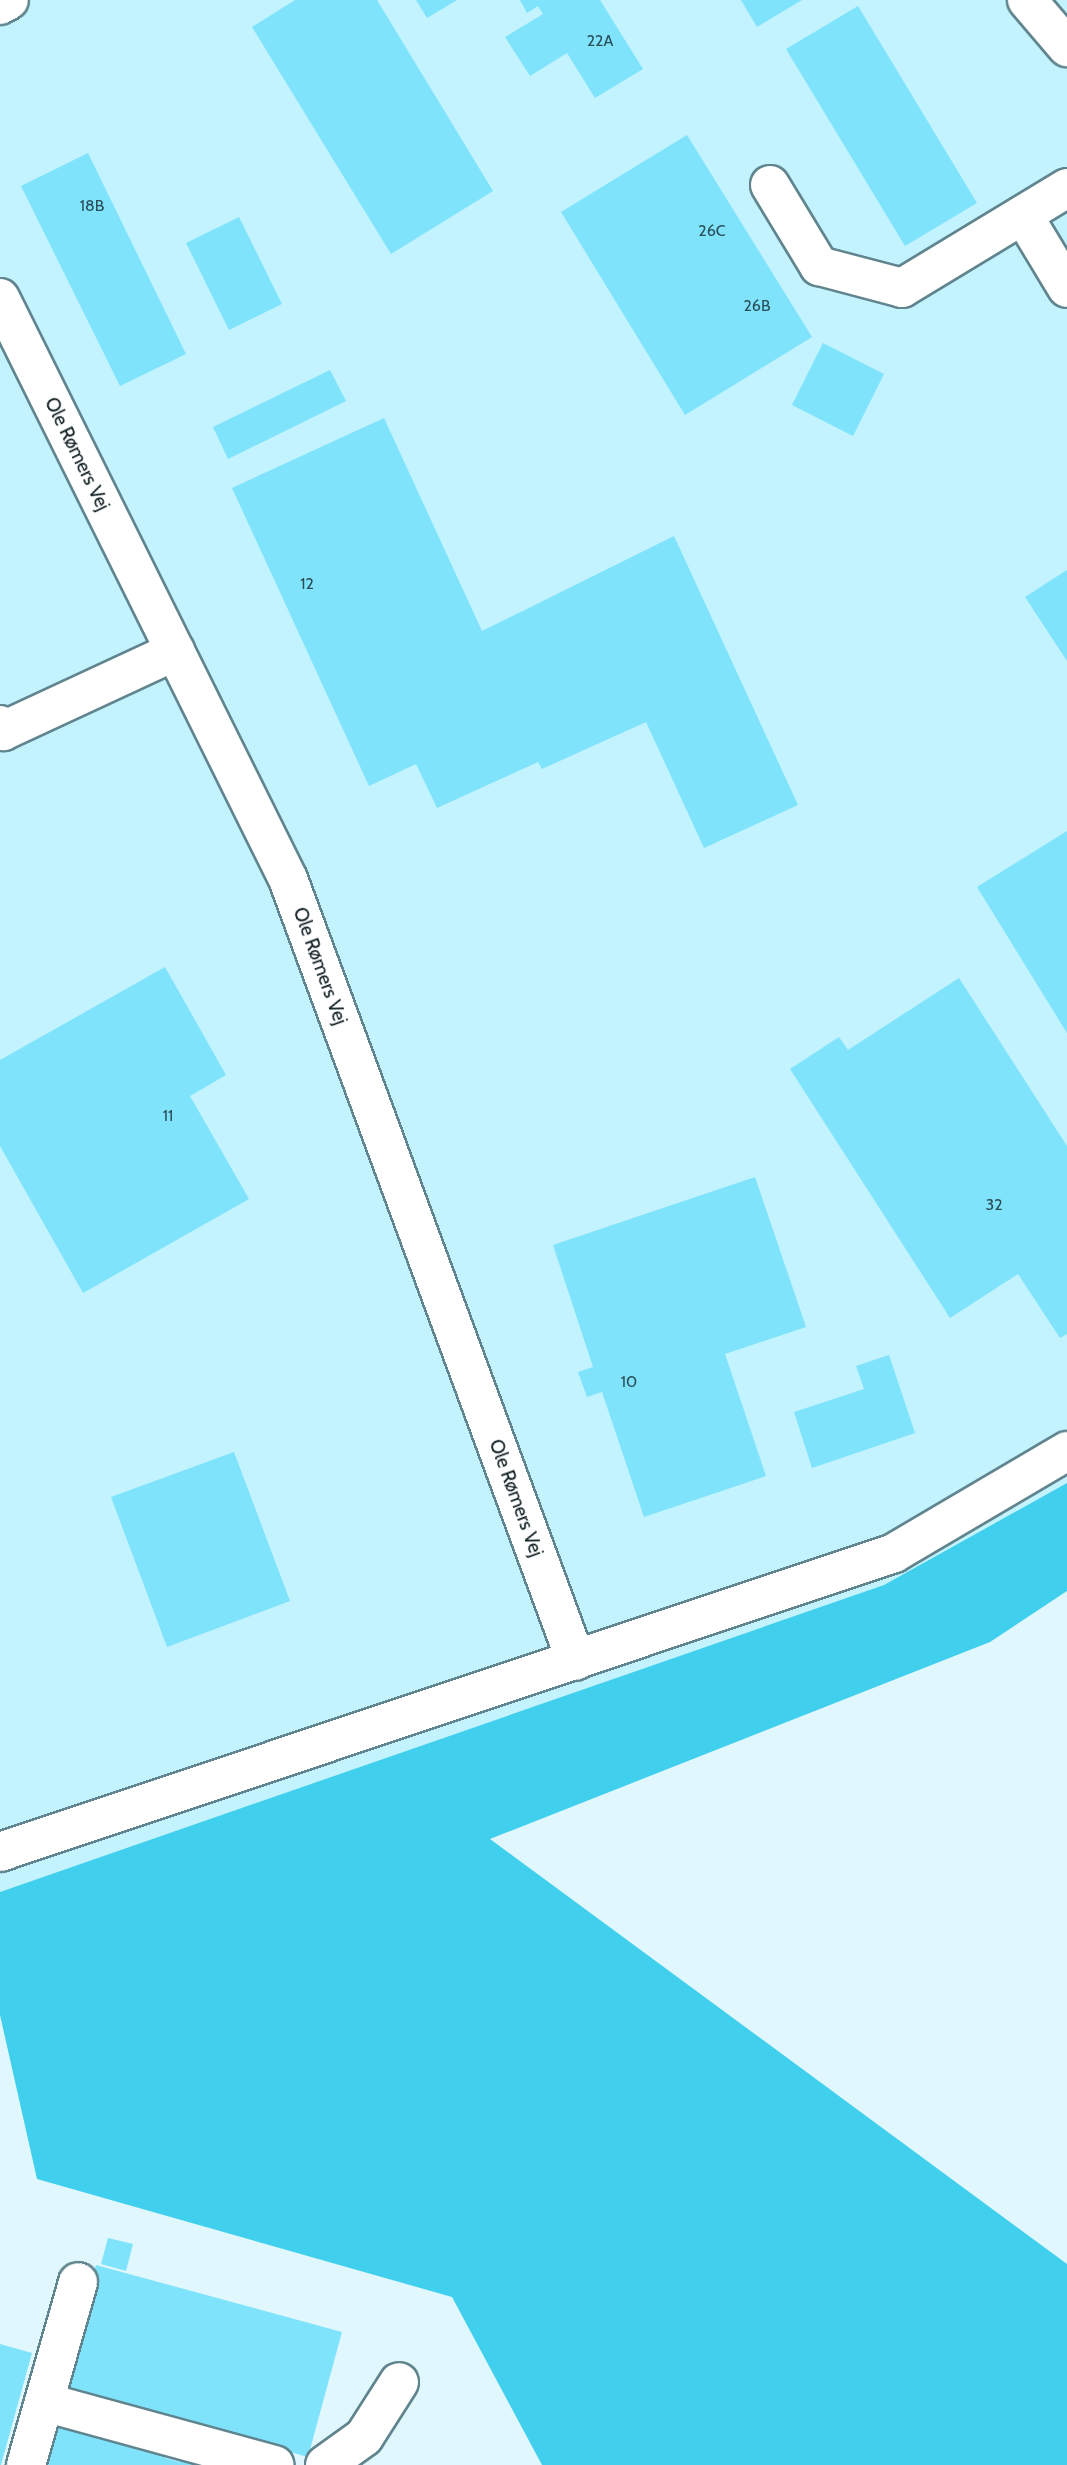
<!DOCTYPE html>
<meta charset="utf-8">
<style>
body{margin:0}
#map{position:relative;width:1067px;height:2465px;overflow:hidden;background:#e0f7fd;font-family:Cabin,sans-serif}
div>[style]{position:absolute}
.built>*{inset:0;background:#c2f3ff}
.forest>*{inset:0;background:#40cfed}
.building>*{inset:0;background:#7fe3fb}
.roads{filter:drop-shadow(2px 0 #61858e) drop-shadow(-2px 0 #61858e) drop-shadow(0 2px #61858e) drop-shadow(0 -2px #61858e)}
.minor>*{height:38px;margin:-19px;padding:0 19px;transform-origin:19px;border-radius:19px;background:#fff}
span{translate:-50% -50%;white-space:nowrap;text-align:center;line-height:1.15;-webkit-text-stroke:5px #fff;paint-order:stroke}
.number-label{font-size:16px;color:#2a4e57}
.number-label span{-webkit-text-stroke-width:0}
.street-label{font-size:19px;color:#0e1d20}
</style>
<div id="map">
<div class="built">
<div style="clip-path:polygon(0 0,1067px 0,1067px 1483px,884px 1585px,0 1892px)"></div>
</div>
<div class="forest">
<div style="clip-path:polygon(1067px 1483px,1067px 1591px,990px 1642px,490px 1839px,1067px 2264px,1067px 2465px,542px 2465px,452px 2297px,37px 2179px,0 2015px,0 1892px,884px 1585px)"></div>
</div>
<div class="building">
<div style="clip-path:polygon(295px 0,377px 0,493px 191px,391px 254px,252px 27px)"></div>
<div style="clip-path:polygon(416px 0,457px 0,427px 18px)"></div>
<div style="clip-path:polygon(520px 0,600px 0,643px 69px,595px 98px,567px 53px,530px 76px,505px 37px,543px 14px,538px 6px,527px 13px)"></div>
<div style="clip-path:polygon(741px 0,802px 0,757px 27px)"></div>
<div style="clip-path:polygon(858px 6px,977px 203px,905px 246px,786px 49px)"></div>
<div style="clip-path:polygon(687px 135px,812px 337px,685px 415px,561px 212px)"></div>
<div style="clip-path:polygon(88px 153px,186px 354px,120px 386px,21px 186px)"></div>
<div style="clip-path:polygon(239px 217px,282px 304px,229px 330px,186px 243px)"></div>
<div style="clip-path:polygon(823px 343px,884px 374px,853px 436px,792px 405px)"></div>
<div style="clip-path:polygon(330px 370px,346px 401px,228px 459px,213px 427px)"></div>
<div style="clip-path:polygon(384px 418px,482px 631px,674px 536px,798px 805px,704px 848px,646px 722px,542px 769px,538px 762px,437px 808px,416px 764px,369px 786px,232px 488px)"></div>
<div style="clip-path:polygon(1067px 570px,1067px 661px,1025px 597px)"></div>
<div style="clip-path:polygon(1067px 831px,1067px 1033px,977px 887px)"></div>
<div style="clip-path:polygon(165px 967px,226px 1075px,190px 1096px,249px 1199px,83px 1293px,0 1146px,0 1060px)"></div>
<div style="clip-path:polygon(959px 978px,1067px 1146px,1067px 1334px,1060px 1338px,1018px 1274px,950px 1318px,790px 1069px,839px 1037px,848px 1050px)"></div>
<div style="clip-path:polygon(755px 1177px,806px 1327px,725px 1354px,766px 1476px,644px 1517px,602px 1392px,587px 1397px,578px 1372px,593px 1367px,553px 1245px)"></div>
<div style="clip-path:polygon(889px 1355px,915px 1433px,812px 1468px,794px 1412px,864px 1389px,856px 1366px)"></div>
<div style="clip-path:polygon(234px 1452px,290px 1601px,167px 1647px,111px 1497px)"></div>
<div style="clip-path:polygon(108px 2238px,133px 2244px,126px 2271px,101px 2264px)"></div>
<div style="clip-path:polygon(96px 2265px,342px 2332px,308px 2457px,62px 2390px)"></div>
<div style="clip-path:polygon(0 2344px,32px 2353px,1px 2465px,0 2465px)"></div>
<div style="clip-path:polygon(57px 2422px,167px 2452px,165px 2458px,180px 2462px,182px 2457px,209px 2465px,45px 2465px)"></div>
</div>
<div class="roads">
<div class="minor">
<div style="left:1027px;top:0;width:62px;rotate:49.6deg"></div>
<div style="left:0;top:5px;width:10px;rotate:-29deg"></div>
<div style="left:770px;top:185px;width:95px;rotate:58.8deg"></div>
<div style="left:819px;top:266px;width:86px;rotate:14.8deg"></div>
<div style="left:902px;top:288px;width:193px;rotate:-31.2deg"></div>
<div style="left:1023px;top:215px;width:85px;rotate:58.9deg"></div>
<div style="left:0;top:298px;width:648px;rotate:63.63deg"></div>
<div style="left:288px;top:879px;width:833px;rotate:69.78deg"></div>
<div style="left:0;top:725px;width:7px;rotate:63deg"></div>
<div style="left:3px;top:731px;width:190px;rotate:-24.9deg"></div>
<div style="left:0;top:1852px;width:943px;rotate:-18.49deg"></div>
<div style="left:894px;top:1553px;width:201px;rotate:-30.5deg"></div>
<div style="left:44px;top:2402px;width:239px;rotate:15.3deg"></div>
<div style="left:26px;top:2465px;width:190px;rotate:-74.1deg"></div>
<div style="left:325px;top:2465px;width:48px;rotate:-35.7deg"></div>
<div style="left:364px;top:2437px;width:65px;rotate:-57.5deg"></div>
</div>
</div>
<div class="number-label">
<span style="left:600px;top:41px">22A</span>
<span style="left:92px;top:206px">18B</span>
<span style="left:712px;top:231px">26C</span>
<span style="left:757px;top:306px">26B</span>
<span style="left:307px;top:584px">12</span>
<span style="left:168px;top:1116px">11</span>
<span style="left:994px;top:1205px">32</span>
<span style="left:629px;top:1382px">10</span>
</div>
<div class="street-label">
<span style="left:77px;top:454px;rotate:64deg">Ole Rømers Vej</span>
<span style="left:320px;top:966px;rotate:70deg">Ole Rømers Vej</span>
<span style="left:516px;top:1498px;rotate:70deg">Ole Rømers Vej</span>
</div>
</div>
